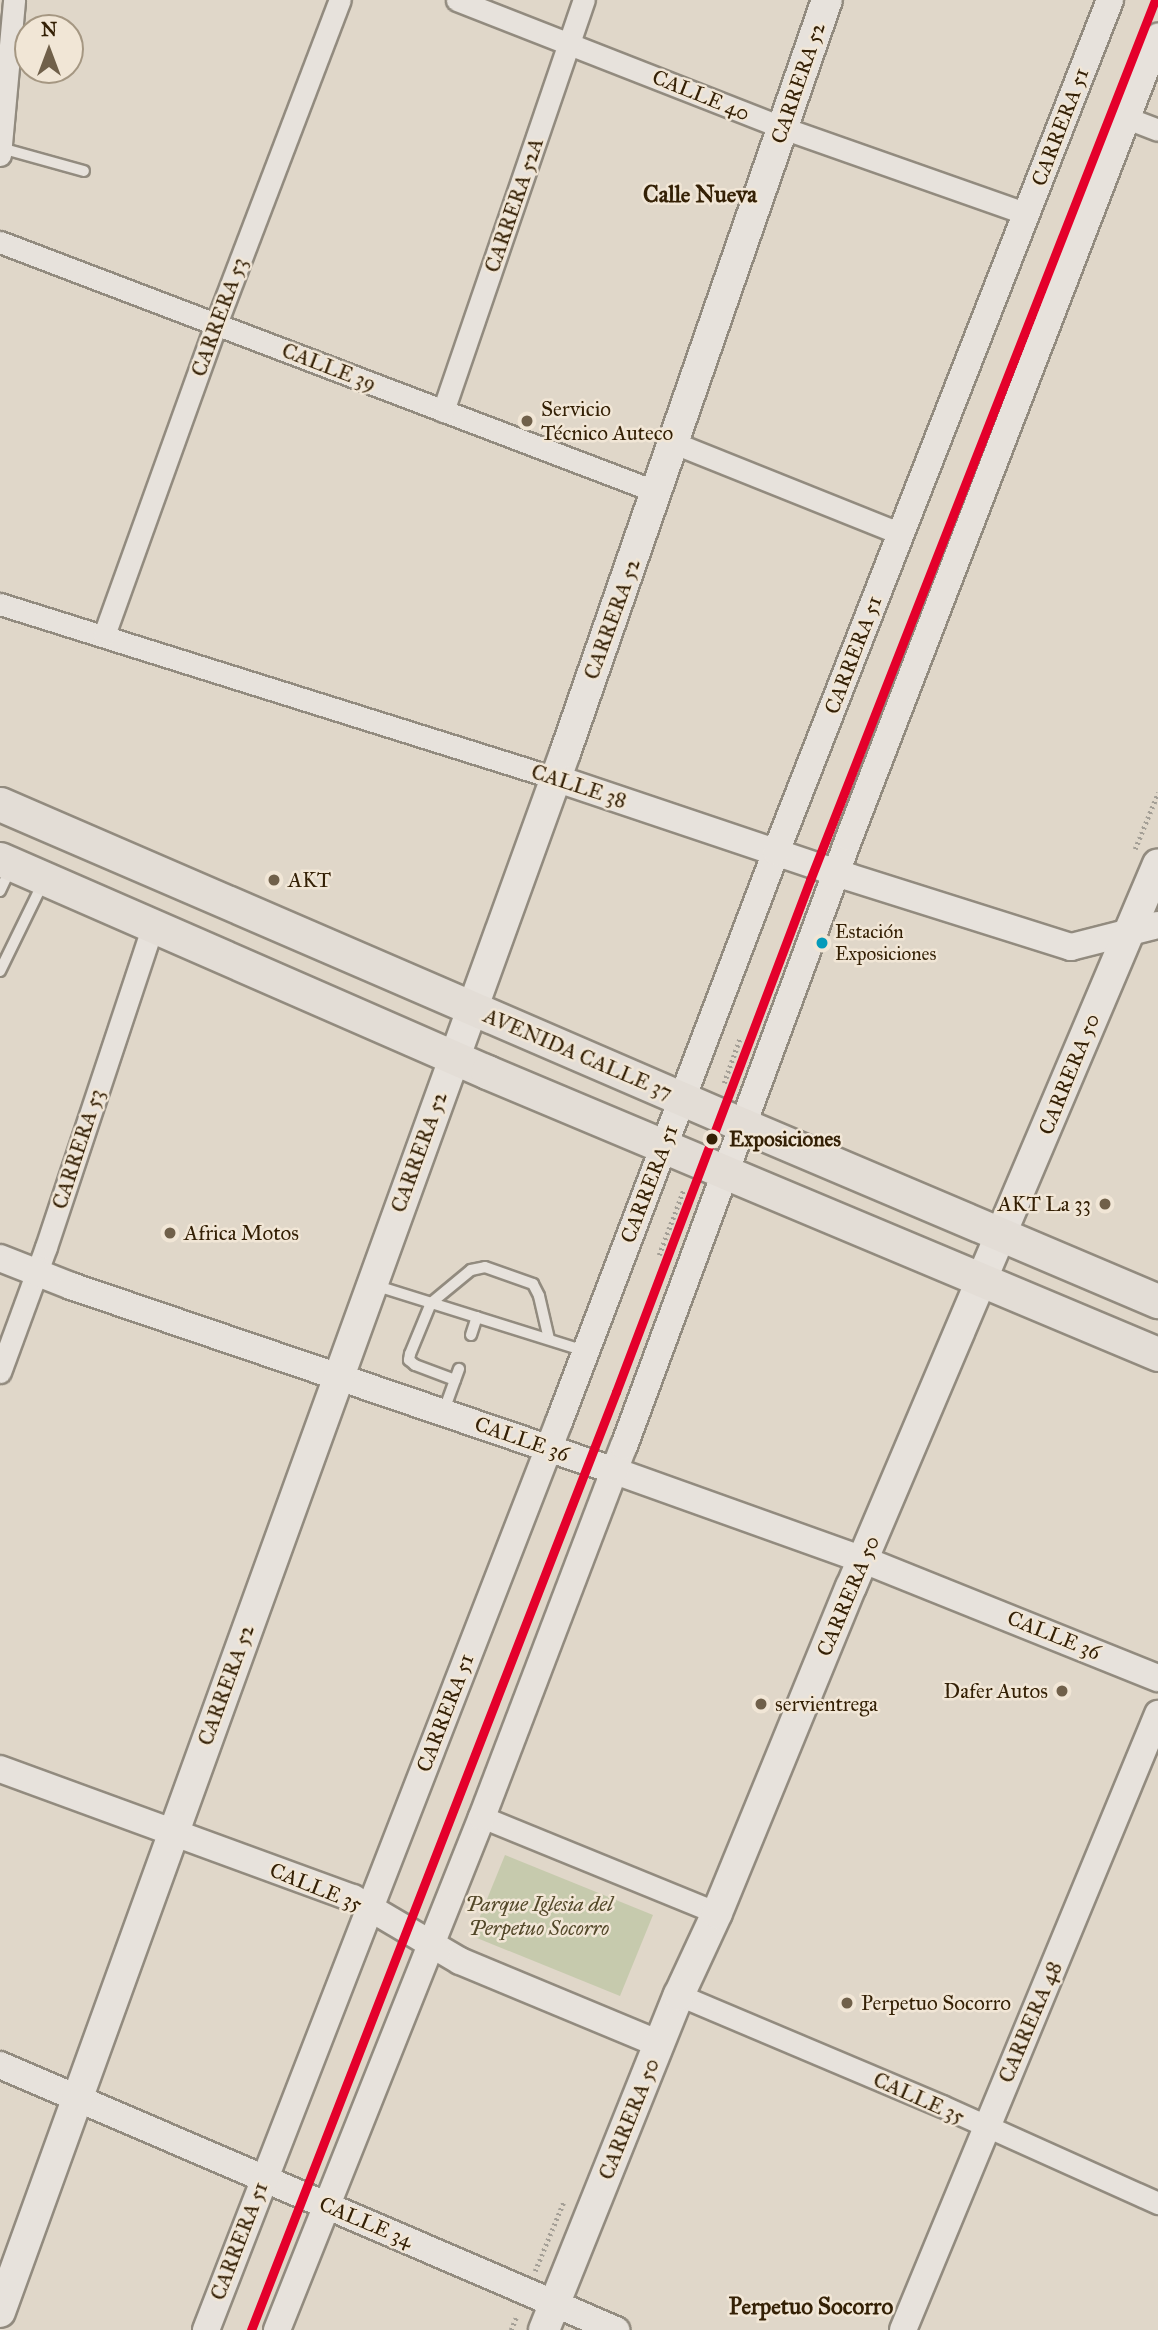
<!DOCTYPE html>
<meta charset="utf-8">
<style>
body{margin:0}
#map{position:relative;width:1158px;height:2330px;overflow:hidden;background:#e0d7c9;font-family:"IM FELL Great Primer",serif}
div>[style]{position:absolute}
.green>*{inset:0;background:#c6caad}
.path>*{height:4.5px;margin-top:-2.25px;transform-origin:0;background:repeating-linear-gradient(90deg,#a49f96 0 2px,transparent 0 5.5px)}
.roads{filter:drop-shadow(2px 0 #928b7f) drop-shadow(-2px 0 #928b7f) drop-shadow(0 2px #928b7f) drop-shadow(0 -2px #928b7f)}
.service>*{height:10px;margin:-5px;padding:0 5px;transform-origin:5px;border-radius:5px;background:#e7e2dc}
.minor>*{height:21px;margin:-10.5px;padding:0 10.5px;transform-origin:10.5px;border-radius:10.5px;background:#e7e2dc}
.tertiary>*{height:26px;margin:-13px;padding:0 13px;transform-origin:13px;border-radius:13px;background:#e7e2dc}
.secondary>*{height:30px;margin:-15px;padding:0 15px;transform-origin:15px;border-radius:15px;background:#e7e2dc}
.primary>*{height:33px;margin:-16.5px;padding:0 16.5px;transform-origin:16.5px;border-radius:16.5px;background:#e3ddd6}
.metro-1>*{height:9px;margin:-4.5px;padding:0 4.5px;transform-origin:4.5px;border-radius:4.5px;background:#e4002b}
.dots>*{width:19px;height:19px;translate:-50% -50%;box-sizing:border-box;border:4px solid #f1e6d6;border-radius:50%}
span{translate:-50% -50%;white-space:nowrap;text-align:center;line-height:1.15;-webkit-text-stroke:5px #f1e6d6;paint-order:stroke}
.bus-label{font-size:19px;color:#342005}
.left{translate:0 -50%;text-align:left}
.street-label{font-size:21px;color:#342005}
.poi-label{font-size:21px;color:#342005}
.right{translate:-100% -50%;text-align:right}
.stop-label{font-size:21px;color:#342005;font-weight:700}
.park-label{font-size:21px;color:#534829;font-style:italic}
.neighbourhood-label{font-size:23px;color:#342005;font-weight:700}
.north{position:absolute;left:14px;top:14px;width:70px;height:70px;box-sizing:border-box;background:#f1e6d6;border:2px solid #a59782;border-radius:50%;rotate:0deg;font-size:19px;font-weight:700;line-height:28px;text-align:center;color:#342005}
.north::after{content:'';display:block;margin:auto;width:24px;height:32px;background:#70604a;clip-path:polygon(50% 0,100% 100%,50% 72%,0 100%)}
</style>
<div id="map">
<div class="green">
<div style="clip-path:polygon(505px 1855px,653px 1915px,620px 1996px,472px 1936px)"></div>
</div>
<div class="path">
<div style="left:1135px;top:849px;width:61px;rotate:-67.7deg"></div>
<div style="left:724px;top:1083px;width:48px;rotate:-70.4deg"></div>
<div style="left:659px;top:1255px;width:71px;rotate:-69.3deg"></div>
<div style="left:535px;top:2271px;width:76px;rotate:-67.5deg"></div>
<div style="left:511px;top:2330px;width:16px;rotate:-68deg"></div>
</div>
<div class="roads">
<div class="service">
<div style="left:1px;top:148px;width:86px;rotate:15.5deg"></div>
<div style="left:0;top:891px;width:26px;rotate:-65deg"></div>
<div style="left:0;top:971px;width:98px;rotate:-64deg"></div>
<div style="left:374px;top:1285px;width:221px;rotate:17.4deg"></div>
<div style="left:471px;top:1335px;width:19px;rotate:-72deg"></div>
<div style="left:455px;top:1380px;width:43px;rotate:-159.4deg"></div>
<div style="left:415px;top:1365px;width:8px;rotate:-140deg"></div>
<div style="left:409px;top:1360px;width:6px;rotate:-81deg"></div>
<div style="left:410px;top:1354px;width:55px;rotate:-67.6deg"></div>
<div style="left:431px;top:1303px;width:52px;rotate:-39.5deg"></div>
<div style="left:471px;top:1270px;width:14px;rotate:-12deg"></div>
<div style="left:485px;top:1267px;width:51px;rotate:19.5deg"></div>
<div style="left:533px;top:1284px;width:13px;rotate:63deg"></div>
<div style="left:539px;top:1296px;width:44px;rotate:76.9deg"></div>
<div style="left:443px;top:1413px;width:47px;rotate:-70deg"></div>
</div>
<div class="minor">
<div style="left:457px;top:0;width:350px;rotate:21.4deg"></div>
<div style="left:783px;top:128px;width:259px;rotate:19.4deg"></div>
<div style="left:1127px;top:118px;width:33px;rotate:21deg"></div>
<div style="left:0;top:155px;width:156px;rotate:-84.8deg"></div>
<div style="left:0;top:242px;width:703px;rotate:20.83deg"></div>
<div style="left:443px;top:411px;width:435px;rotate:-71.1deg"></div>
<div style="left:674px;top:443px;width:245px;rotate:21.8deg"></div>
<div style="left:0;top:604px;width:582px;rotate:17.41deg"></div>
<div style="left:104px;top:635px;width:331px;rotate:-70.2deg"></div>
<div style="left:216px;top:324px;width:347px;rotate:-69.1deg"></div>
<div style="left:0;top:1372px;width:133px;rotate:-69.8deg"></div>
<div style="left:46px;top:1247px;width:339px;rotate:-71.6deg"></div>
<div style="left:482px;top:1817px;width:254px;rotate:22.2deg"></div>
<div style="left:679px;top:1995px;width:285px;rotate:22.9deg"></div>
<div style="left:942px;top:2106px;width:237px;rotate:24.2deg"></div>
</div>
<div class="tertiary">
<div style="left:555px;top:778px;width:310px;rotate:18.6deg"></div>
<div style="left:849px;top:877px;width:233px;rotate:17.5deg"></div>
<div style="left:1071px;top:947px;width:90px;rotate:-14.2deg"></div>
<div style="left:0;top:1258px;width:76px;rotate:21.5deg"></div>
<div style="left:71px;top:1286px;width:575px;rotate:18.78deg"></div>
<div style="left:615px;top:1471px;width:264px;rotate:19.7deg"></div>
<div style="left:864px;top:1560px;width:317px;rotate:21.9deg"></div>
<div style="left:0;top:1769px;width:376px;rotate:20.1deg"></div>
<div style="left:353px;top:1898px;width:124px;rotate:30.5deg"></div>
<div style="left:460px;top:1961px;width:216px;rotate:22.6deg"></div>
<div style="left:0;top:2065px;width:671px;rotate:23.28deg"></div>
<div style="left:206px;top:2330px;width:974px;rotate:-68.76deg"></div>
<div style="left:559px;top:1422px;width:610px;rotate:-69.16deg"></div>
<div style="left:776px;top:852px;width:915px;rotate:-68.59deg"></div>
<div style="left:277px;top:2330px;width:552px;rotate:-68.22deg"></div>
<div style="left:482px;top:1817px;width:397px;rotate:-69.1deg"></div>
<div style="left:624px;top:1446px;width:648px;rotate:-69.69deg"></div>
<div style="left:849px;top:838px;width:859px;rotate:-68.9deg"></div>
<div style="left:903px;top:2330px;width:667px;rotate:-67.51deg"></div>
</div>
<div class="secondary">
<div style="left:0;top:2312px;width:1658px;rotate:-70.08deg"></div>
<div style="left:565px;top:753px;width:797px;rotate:-70.82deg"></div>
<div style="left:544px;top:2330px;width:361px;rotate:-68.1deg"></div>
<div style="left:679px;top:1995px;width:90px;rotate:-65.1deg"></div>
<div style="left:717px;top:1913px;width:352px;rotate:-67.7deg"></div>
<div style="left:851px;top:1587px;width:785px;rotate:-66.99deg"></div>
</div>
<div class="primary">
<div style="left:0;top:804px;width:809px;rotate:23.37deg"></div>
<div style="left:743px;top:1125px;width:451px;rotate:23deg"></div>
<div style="left:0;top:859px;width:532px;rotate:23.62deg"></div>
<div style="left:487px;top:1072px;width:728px;rotate:22.8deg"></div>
</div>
</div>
<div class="metro-1">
<div style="left:251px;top:2330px;width:1007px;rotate:-68.74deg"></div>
<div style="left:616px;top:1392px;width:548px;rotate:-69.25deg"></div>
<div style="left:810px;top:880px;width:945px;rotate:-68.59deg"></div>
</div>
<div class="dots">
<div style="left:527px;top:421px;background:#70604a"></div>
<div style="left:274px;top:880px;background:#70604a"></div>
<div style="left:822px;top:943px;background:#059bba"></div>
<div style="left:712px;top:1139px;background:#342005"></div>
<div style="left:1105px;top:1204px;background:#70604a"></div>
<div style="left:170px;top:1233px;background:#70604a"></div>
<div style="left:1062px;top:1691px;background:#70604a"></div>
<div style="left:761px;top:1704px;background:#70604a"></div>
<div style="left:847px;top:2003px;background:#70604a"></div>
</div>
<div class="bus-label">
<span class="left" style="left:835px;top:943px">Estación<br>Exposiciones</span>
</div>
<div class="street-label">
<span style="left:798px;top:83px;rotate:-71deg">CARRERA 52</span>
<span style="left:701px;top:95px;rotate:22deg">CALLE 40</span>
<span style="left:1060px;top:127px;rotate:-69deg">CARRERA 51</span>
<span style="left:514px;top:205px;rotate:-71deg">CARRERA 52A</span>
<span style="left:219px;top:317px;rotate:-70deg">CARRERA 53</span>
<span style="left:329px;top:367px;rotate:21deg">CALLE 39</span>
<span style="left:612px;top:619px;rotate:-70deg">CARRERA 52</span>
<span style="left:853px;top:655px;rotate:-69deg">CARRERA 51</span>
<span style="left:579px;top:786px;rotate:18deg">CALLE 38</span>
<span style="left:578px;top:1054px;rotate:23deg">AVENIDA CALLE 37</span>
<span style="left:1069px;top:1074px;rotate:-68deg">CARRERA 50</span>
<span style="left:78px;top:1149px;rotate:-72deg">CARRERA 53</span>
<span style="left:419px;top:1152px;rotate:-70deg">CARRERA 52</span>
<span style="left:649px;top:1184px;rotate:-69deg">CARRERA 51</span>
<span style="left:522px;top:1439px;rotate:19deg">CALLE 36</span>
<span style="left:848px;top:1596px;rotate:-67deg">CARRERA 50</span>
<span style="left:1054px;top:1635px;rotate:22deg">CALLE 36</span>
<span style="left:226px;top:1685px;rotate:-70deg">CARRERA 52</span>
<span style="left:445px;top:1713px;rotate:-69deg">CARRERA 51</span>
<span style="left:316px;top:1887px;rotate:22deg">CALLE 35</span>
<span style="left:1030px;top:2022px;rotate:-67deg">CARRERA 48</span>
<span style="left:919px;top:2098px;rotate:24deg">CALLE 35</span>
<span style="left:629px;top:2119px;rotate:-68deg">CARRERA 50</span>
<span style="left:366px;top:2222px;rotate:23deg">CALLE 34</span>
<span style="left:239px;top:2241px;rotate:-69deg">CARRERA 51</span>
</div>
<div class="poi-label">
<span class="left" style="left:541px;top:421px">Servicio<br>Técnico Auteco</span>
<span class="left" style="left:288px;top:880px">AKT</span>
<span class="right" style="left:1091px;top:1204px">AKT La 33</span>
<span class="left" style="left:184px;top:1233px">Africa Motos</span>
<span class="right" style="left:1048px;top:1691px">Dafer Autos</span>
<span class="left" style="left:775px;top:1704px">servientrega</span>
<span class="left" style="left:861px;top:2003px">Perpetuo Socorro</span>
</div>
<div class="stop-label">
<span class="left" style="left:729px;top:1139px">Exposiciones</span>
</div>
<div class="park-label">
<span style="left:539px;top:1916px">Parque Iglesia del<br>Perpetuo Socorro</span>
</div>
<div class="neighbourhood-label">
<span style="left:700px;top:194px">Calle Nueva</span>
<span style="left:811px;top:2306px">Perpetuo Socorro</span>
</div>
<div class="north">N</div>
</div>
